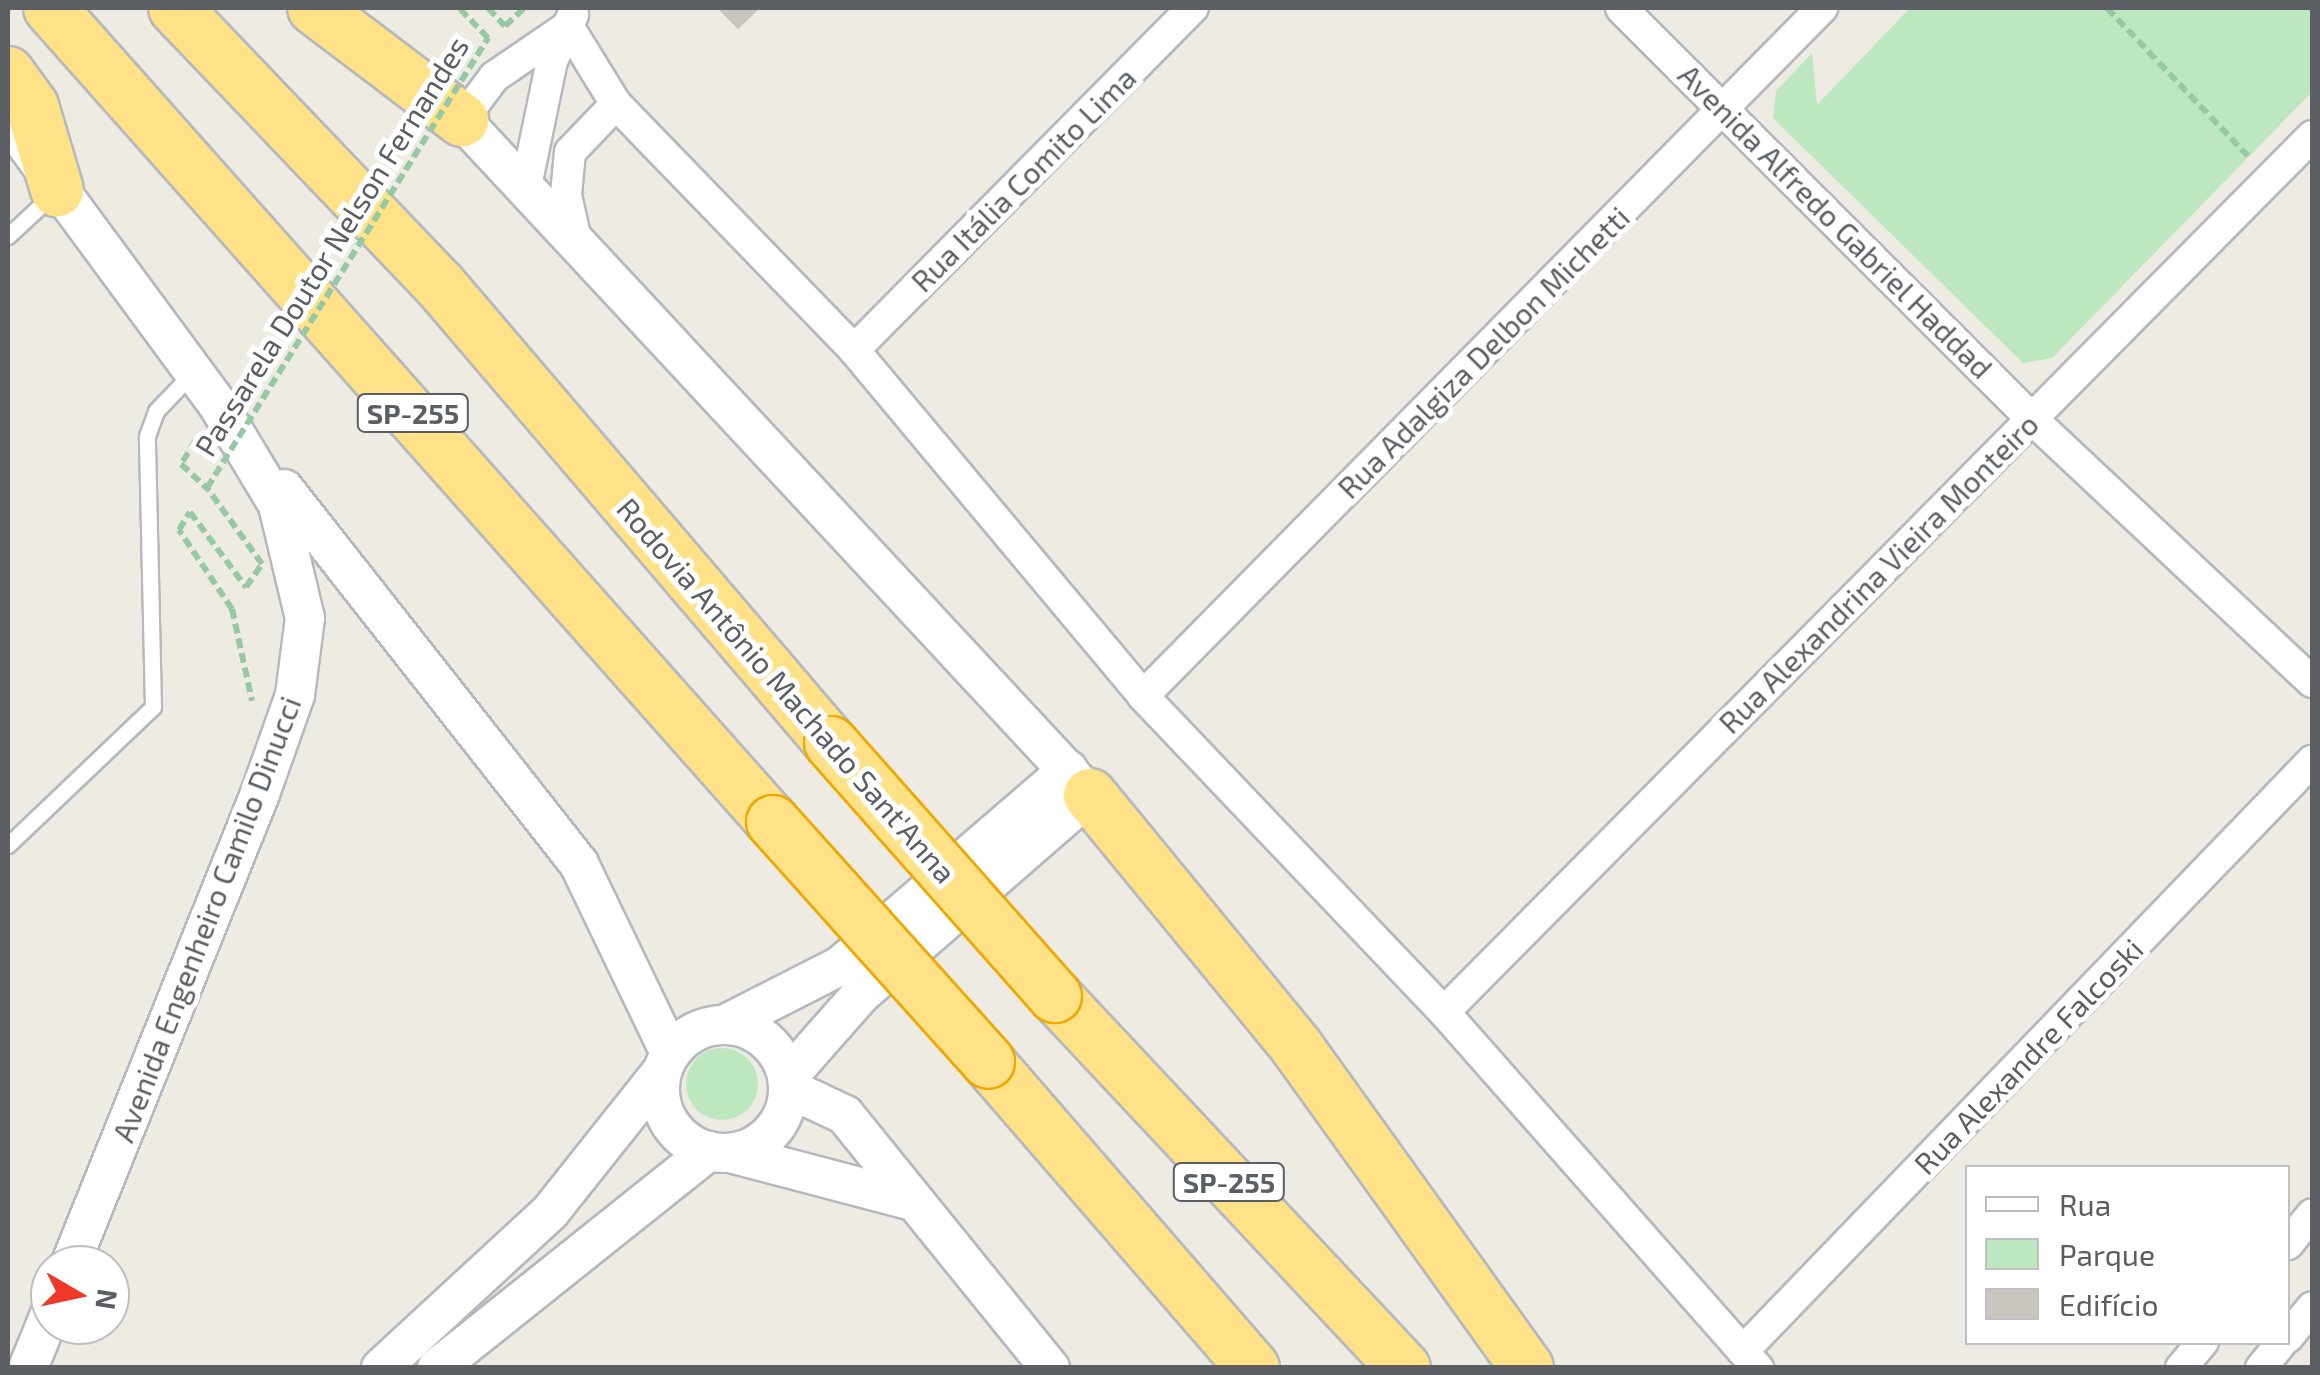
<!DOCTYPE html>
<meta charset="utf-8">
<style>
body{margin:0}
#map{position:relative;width:2320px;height:1375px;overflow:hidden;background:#eeebe2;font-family:"Exo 2",sans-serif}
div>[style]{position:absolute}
.green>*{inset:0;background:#bde7be}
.round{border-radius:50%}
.building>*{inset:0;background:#c9c6bf}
.path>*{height:6px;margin-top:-3px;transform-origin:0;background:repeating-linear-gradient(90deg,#96c8a4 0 10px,transparent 0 15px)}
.roads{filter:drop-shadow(2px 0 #b5b8bd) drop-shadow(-2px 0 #b5b8bd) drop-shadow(0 2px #b5b8bd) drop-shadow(0 -2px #b5b8bd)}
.service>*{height:15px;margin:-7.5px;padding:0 7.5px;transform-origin:7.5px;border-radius:7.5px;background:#fff}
.minor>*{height:30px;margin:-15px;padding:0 15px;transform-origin:15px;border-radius:15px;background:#fff}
.tertiary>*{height:38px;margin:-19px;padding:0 19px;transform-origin:19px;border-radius:19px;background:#fff}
.tertiary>.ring{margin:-19px;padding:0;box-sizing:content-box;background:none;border:38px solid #fff;border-radius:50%}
.motorway>*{height:52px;margin:-26px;padding:0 26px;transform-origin:26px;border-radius:26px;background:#ffe288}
.path-bridge>*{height:6px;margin-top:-3px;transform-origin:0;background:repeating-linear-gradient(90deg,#96c8a4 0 10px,transparent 0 15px)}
.bridges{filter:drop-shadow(2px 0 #f0a700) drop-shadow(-2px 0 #f0a700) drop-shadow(0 2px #f0a700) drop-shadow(0 -2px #f0a700)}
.motorway-bridge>*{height:52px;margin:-26px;padding:0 26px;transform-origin:26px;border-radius:26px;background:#ffe288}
span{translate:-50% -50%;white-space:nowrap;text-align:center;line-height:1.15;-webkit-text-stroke:10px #fff;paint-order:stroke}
.shield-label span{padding:2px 8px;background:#fff;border:2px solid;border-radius:8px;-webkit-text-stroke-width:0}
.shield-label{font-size:28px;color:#5b5f64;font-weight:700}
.street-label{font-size:30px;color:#5b5f64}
.frame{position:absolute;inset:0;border:10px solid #5b5f64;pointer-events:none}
.legend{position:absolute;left:1965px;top:1165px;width:325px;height:180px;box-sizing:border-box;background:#fff;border:2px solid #bdbfc1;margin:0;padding:12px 18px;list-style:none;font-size:30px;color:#5b5f64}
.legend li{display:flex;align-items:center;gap:20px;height:50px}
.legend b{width:50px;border:2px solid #bdbfc1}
.north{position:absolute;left:30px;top:1245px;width:100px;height:100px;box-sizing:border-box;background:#fff;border:2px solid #bdbfc1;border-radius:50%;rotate:99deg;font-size:28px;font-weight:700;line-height:40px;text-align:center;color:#5b5f64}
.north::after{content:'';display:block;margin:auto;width:35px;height:45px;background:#ef3827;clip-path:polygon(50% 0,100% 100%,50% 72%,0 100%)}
</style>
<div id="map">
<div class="green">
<div style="clip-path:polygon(1910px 8px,2312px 8px,2312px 92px,2052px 358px,2023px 363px,1773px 118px,1776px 91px,1812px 53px,1817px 105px)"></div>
<div class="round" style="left:686px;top:1048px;width:72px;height:72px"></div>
</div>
<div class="building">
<div style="clip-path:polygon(717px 8px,760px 8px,738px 29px)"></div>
</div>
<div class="path">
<div style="left:488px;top:8px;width:25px;rotate:47deg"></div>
<div style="left:505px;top:26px;width:26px;rotate:-43deg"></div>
<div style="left:2107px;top:8px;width:204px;rotate:46.4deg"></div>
<div style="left:196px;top:440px;width:28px;rotate:122deg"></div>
<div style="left:181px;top:464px;width:35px;rotate:43deg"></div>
<div style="left:232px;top:609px;width:94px;rotate:77.7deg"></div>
</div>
<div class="roads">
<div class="service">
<div style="left:8px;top:236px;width:60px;rotate:-43deg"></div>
<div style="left:8px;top:845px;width:200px;rotate:-43.6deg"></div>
<div style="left:153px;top:707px;width:271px;rotate:-91.3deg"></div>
<div style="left:147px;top:436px;width:27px;rotate:-70deg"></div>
<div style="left:156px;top:411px;width:54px;rotate:-46.5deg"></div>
</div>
<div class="minor">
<div style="left:1621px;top:8px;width:580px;rotate:45deg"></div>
<div style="left:2031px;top:418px;width:386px;rotate:43.2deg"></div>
<div style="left:568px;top:26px;width:92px;rotate:58.4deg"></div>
<div style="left:616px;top:104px;width:342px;rotate:45.9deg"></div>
<div style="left:854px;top:350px;width:451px;rotate:50.1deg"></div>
<div style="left:1143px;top:696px;width:436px;rotate:46.4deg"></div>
<div style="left:1444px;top:1012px;width:475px;rotate:48.6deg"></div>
<div style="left:462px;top:120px;width:54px;rotate:-53.3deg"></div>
<div style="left:494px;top:77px;width:88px;rotate:-34.4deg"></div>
<div style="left:526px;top:186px;width:128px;rotate:-78.3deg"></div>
<div style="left:552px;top:61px;width:51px;rotate:-65.5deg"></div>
<div style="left:577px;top:245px;width:51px;rotate:-102.4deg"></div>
<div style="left:566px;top:195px;width:43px;rotate:-84.7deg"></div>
<div style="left:570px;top:152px;width:66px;rotate:-46.2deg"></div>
<div style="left:854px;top:350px;width:482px;rotate:-45.3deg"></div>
<div style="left:1143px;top:696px;width:967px;rotate:-45.38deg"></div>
<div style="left:1444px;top:1012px;width:1233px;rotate:-45.26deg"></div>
<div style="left:2288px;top:1244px;width:38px;rotate:-51deg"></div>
<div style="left:2288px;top:1337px;width:38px;rotate:-51deg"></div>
<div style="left:1743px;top:1351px;width:820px;rotate:-46.04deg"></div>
<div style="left:2181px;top:1368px;width:34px;rotate:-50deg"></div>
<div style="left:2261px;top:1368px;width:33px;rotate:-51deg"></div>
</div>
<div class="tertiary">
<div style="left:8px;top:120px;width:354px;rotate:53.6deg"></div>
<div style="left:218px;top:405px;width:117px;rotate:59deg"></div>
<div style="left:278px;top:505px;width:116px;rotate:76.6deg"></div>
<div style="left:305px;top:618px;width:78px;rotate:97.4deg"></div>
<div style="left:295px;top:695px;width:105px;rotate:109.5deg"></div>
<div style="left:260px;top:794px;width:508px;rotate:111.97deg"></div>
<div style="left:462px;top:120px;width:922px;rotate:47.07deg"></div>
<div style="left:1090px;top:795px;width:302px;rotate:139deg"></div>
<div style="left:862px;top:993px;width:113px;rotate:131.4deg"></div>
<div style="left:284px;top:489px;width:477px;rotate:51.8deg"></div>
<div style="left:579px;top:864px;width:210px;rotate:64.3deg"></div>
<div style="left:726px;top:1024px;width:128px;rotate:-27deg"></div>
<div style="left:840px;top:966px;width:301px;rotate:-40.7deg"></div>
<div class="ring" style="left:660px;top:1025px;width:90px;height:90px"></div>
<div style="left:788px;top:1088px;width:63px;rotate:25.3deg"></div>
<div style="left:845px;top:1115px;width:326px;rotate:51deg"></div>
<div style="left:730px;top:1153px;width:189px;rotate:14.7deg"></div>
<div style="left:28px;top:1368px;width:58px;rotate:-67.8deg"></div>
<div style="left:381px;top:1368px;width:230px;rotate:-42.7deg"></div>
<div style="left:550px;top:1212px;width:180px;rotate:-51.5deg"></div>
<div style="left:437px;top:1368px;width:348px;rotate:-38.6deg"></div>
</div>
<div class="motorway">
<div style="left:50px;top:8px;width:1089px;rotate:48.39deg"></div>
<div style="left:175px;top:8px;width:382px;rotate:46.3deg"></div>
<div style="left:439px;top:284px;width:604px;rotate:49.5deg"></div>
<div style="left:314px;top:8px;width:186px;rotate:37.1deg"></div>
<div style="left:8px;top:73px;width:41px;rotate:54deg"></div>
<div style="left:32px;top:106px;width:88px;rotate:73.4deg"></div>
<div style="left:1090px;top:795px;width:325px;rotate:50.6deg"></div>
<div style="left:1296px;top:1046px;width:396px;rotate:54.3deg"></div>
<div style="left:1055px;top:996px;width:510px;rotate:46.83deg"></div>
<div style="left:988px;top:1062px;width:405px;rotate:49.1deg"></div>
</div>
</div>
<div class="path-bridge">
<div style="left:232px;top:609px;width:95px;rotate:-123.9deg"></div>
<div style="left:179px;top:530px;width:21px;rotate:-59deg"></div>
<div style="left:190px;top:512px;width:94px;rotate:53.3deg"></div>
<div style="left:246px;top:587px;width:28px;rotate:-55deg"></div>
<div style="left:262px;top:564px;width:94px;rotate:-125.9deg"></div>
<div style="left:207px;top:488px;width:531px;rotate:-58.02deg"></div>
<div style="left:488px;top:38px;width:42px;rotate:-134deg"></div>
</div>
<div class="bridges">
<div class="motorway-bridge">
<div style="left:831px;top:743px;width:338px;rotate:48.5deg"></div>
<div style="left:773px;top:822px;width:322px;rotate:48.1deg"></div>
</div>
</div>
<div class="shield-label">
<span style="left:413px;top:413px">SP-255</span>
<span style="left:1229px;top:1182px">SP-255</span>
</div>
<div class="street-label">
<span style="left:1023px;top:179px;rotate:-45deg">Rua Itália Comito Lima</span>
<span style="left:1836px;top:221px;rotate:45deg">Avenida Alfredo Gabriel Haddad</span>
<span style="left:331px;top:246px;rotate:-58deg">Passarela Doutor Nelson Fernandes</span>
<span style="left:1483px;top:352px;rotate:-45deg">Rua Adalgiza Delbon Michetti</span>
<span style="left:1878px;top:573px;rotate:-45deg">Rua Alexandrina Vieira Monteiro</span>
<span style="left:787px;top:690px;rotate:49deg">Rodovia Antônio Machado Sant'Anna</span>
<span style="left:206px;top:919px;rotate:-69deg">Avenida Engenheiro Camilo Dinucci</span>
<span style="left:2028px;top:1056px;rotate:-46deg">Rua Alexandre Falcoski</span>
</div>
<div class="frame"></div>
<ul class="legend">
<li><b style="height:12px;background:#fff"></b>Rua</li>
<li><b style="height:28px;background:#bde7be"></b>Parque</li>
<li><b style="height:28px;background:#c9c6bf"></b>Edifício</li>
</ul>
<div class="north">N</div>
</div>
